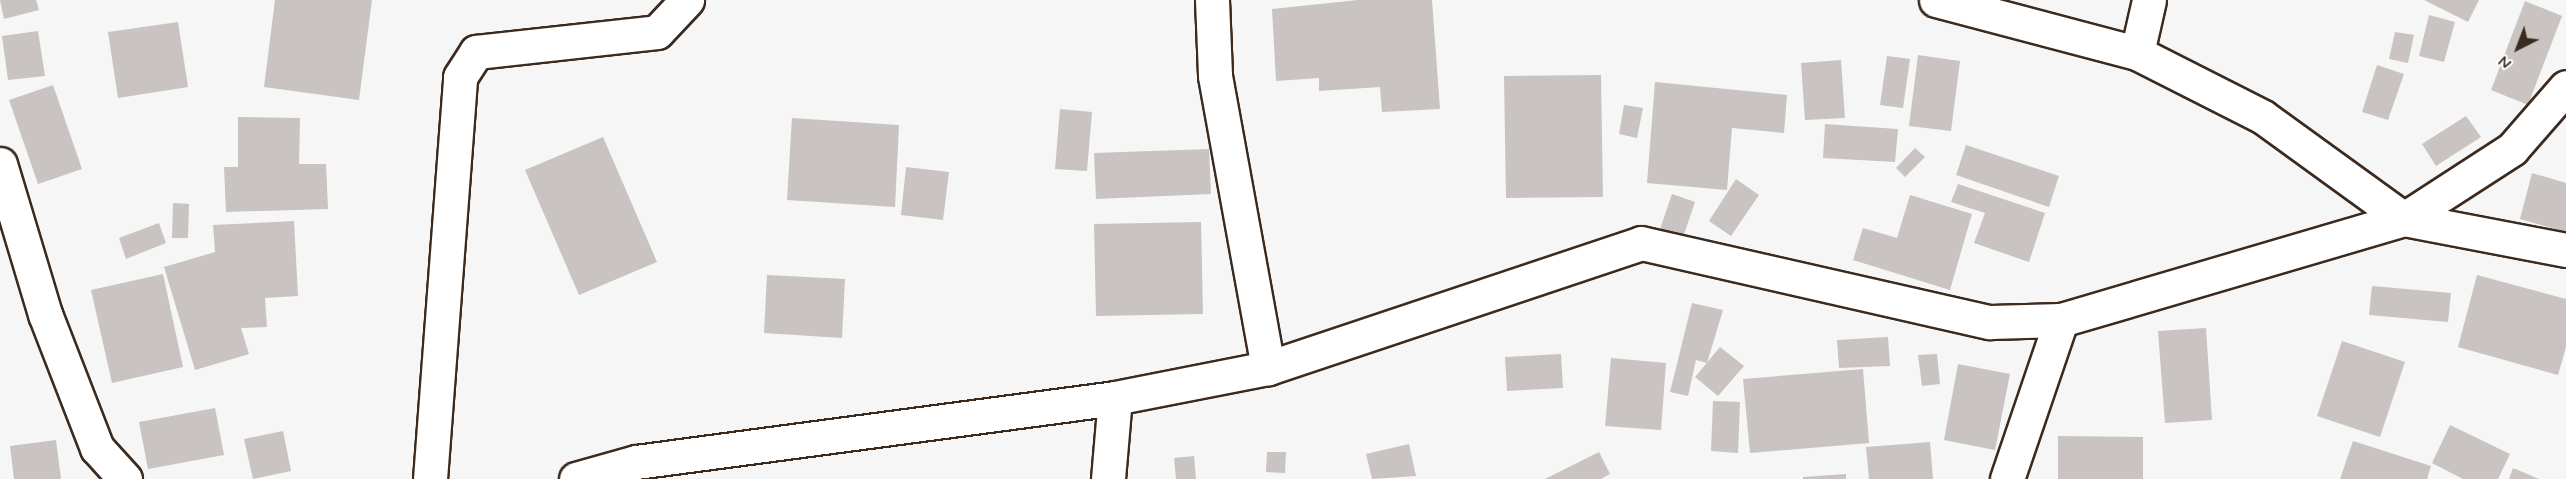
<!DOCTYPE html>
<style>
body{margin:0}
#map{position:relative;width:2566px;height:479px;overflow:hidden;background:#f7f6f6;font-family:Mynerve,sans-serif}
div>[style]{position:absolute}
.building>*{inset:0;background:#c9c3c1}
.roads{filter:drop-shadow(2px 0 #3b2a1e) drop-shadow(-2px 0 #3b2a1e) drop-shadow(0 2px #3b2a1e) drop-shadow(0 -2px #3b2a1e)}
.minor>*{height:33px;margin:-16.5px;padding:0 16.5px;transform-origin:16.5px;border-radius:16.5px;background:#fff}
.major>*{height:33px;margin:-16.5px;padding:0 16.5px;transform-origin:16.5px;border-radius:16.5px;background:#fff}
span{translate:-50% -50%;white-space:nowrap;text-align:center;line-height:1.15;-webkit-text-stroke:4.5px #fff;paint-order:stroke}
.north{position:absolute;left:2488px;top:18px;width:60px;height:60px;-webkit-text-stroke:4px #fff;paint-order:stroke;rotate:222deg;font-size:16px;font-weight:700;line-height:24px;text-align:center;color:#3b2a1e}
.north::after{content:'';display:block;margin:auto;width:21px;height:27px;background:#3b2a1e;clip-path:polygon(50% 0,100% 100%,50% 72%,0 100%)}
</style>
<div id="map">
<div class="building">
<div style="clip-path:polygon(0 0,36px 0,39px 10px,4px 19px)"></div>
<div style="clip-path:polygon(275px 0,372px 0,359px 100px,264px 87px)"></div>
<div style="clip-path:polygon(1358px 0,1432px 0,1440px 109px,1382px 112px,1380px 87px,1319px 91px,1319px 78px,1276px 81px,1272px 9px)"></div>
<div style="clip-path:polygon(2424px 0,2479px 0,2468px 22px)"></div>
<div style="clip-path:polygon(2525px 1px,2562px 16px,2528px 105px,2491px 90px)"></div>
<div style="clip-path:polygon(2429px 15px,2455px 22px,2444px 62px,2419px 56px)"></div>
<div style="clip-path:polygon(178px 22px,188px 87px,118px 98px,108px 32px)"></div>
<div style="clip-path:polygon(38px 31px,45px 76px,8px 80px,2px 36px)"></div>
<div style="clip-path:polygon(2395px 32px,2414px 35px,2408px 63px,2389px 59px)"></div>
<div style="clip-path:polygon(1918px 55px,1960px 61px,1951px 131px,1909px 126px)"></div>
<div style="clip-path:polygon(1887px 56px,1910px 59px,1903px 108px,1880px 105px)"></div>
<div style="clip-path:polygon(1841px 60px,1845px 118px,1805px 120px,1801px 63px)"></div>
<div style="clip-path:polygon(2377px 65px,2404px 74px,2388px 120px,2362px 112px)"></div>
<div style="clip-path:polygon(1601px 75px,1603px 197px,1506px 198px,1504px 76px)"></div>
<div style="clip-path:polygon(1655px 82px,1787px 95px,1784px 133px,1732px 128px,1727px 190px,1647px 183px)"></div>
<div style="clip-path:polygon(53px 85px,82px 169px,38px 184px,9px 100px)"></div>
<div style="clip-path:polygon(1624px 105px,1643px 108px,1637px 138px,1619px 134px)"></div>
<div style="clip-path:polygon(1060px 109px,1092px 112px,1087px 171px,1055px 169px)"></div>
<div style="clip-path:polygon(2466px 116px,2481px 137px,2436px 166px,2422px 144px)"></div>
<div style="clip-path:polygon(238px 117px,300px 118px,299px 164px,326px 164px,328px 209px,226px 212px,224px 167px,238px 167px)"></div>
<div style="clip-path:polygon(792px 118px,899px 125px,895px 207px,787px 200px)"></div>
<div style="clip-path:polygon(1825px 124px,1898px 129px,1895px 162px,1823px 158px)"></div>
<div style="clip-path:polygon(603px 137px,657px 262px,579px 295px,525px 170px)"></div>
<div style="clip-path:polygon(1966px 145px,2059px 176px,2049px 207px,1956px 175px)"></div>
<div style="clip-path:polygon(1915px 148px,1925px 157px,1905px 177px,1896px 168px)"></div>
<div style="clip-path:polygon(1209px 149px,1211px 194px,1096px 199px,1094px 153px)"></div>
<div style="clip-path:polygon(906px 167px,949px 172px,943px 220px,901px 215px)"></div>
<div style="clip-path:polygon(2532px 173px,2566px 183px,2566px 232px,2520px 219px)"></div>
<div style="clip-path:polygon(1736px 179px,1759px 195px,1731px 236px,1709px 221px)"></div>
<div style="clip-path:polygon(1958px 184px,2045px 213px,2029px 262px,1974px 243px,1985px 213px,1951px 202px)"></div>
<div style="clip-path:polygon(1672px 194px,1695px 202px,1682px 240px,1659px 232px)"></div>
<div style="clip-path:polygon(1910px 195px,1972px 214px,1950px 290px,1853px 260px,1863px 228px,1897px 238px)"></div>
<div style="clip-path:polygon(173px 203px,189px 204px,188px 238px,172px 238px)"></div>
<div style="clip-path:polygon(294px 221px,298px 296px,265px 298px,267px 327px,241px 328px,249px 354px,195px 370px,164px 267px,215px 252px,213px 225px)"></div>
<div style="clip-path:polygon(1201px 222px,1203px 314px,1096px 316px,1094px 224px)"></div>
<div style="clip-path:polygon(159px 223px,166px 243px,126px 259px,119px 238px)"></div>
<div style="clip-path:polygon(163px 274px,183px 367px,112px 383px,91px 290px)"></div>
<div style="clip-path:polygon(767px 275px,845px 279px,842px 338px,764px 333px)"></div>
<div style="clip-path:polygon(2477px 275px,2566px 299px,2566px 347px,2558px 375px,2458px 347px)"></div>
<div style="clip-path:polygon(2372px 286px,2451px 293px,2448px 322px,2369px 315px)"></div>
<div style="clip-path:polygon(1692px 303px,1723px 310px,1707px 363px,1696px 360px,1688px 396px,1670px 392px)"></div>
<div style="clip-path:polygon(2206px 328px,2212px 420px,2165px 423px,2158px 331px)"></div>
<div style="clip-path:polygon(1888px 337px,1890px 366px,1839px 368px,1837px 340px)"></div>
<div style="clip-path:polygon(2342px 341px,2405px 362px,2380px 437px,2317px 416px)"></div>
<div style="clip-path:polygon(1720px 347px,1744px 366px,1718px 396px,1695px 377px)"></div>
<div style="clip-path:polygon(1561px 354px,1563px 388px,1507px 391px,1505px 357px)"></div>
<div style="clip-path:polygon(1937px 354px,1940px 384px,1922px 386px,1918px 355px)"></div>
<div style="clip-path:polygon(1611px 358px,1666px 363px,1661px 430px,1605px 426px)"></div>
<div style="clip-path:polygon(1958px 364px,2010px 374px,1995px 450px,1944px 440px)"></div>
<div style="clip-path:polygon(1863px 369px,1869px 443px,1750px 453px,1743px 379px)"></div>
<div style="clip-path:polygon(1713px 401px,1740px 402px,1738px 453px,1711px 451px)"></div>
<div style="clip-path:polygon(215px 408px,224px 455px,148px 469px,139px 422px)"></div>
<div style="clip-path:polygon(2450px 425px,2510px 454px,2498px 479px,2463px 479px,2432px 463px)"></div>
<div style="clip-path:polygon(283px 431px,291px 471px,253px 479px,244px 439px)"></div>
<div style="clip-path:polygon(2058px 436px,2143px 437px,2143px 479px,2058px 479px)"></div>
<div style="clip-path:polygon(56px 440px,61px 479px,14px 479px,10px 446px)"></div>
<div style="clip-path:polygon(2353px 441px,2431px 466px,2427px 479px,2340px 479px)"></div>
<div style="clip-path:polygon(1930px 442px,1933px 479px,1869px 479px,1866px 447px)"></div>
<div style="clip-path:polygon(1409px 444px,1416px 476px,1372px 479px,1366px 454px)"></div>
<div style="clip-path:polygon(1267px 452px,1286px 452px,1285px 473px,1266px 472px)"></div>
<div style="clip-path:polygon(1599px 452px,1610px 474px,1601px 479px,1545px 479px)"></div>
<div style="clip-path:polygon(1194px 456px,1196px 479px,1176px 479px,1174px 458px)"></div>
<div style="clip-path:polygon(2513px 468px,2539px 479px,2509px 479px)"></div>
<div style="clip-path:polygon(1846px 474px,1846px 479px,1803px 479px,1803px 477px)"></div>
</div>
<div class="roads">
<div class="minor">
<div style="left:1212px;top:0;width:76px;rotate:87.7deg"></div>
<div style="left:1215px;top:76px;width:297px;rotate:79.7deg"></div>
<div style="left:1936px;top:0;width:208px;rotate:14.8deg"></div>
<div style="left:2137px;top:53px;width:141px;rotate:26.9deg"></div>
<div style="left:2263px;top:117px;width:174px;rotate:35.9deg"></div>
<div style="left:2404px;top:219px;width:129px;rotate:-32.9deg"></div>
<div style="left:2512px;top:149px;width:82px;rotate:-48.9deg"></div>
<div style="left:2137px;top:53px;width:54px;rotate:-77.2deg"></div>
<div style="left:0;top:164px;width:157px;rotate:73.3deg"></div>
<div style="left:45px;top:314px;width:144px;rotate:68.8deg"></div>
<div style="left:97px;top:448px;width:42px;rotate:47.9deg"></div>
<div style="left:430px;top:479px;width:403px;rotate:-85.7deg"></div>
<div style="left:460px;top:77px;width:30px;rotate:-57deg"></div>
<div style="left:476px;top:52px;width:182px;rotate:-6.3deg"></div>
<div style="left:657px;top:32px;width:44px;rotate:-46.8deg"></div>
<div style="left:1108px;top:479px;width:81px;rotate:-85.1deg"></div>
<div style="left:2007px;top:479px;width:168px;rotate:-71.2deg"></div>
</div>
<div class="major">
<div style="left:576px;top:479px;width:62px;rotate:-15.8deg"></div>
<div style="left:636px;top:462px;width:483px;rotate:-7.6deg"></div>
<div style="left:1115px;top:398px;width:156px;rotate:-11.1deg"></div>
<div style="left:1268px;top:368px;width:393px;rotate:-18.5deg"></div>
<div style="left:1641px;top:243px;width:358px;rotate:12.8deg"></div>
<div style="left:1990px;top:322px;width:71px;rotate:-1.6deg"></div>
<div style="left:2061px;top:320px;width:358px;rotate:-16.4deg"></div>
<div style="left:2404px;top:219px;width:165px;rotate:10.8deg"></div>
</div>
</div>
<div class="north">N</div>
</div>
